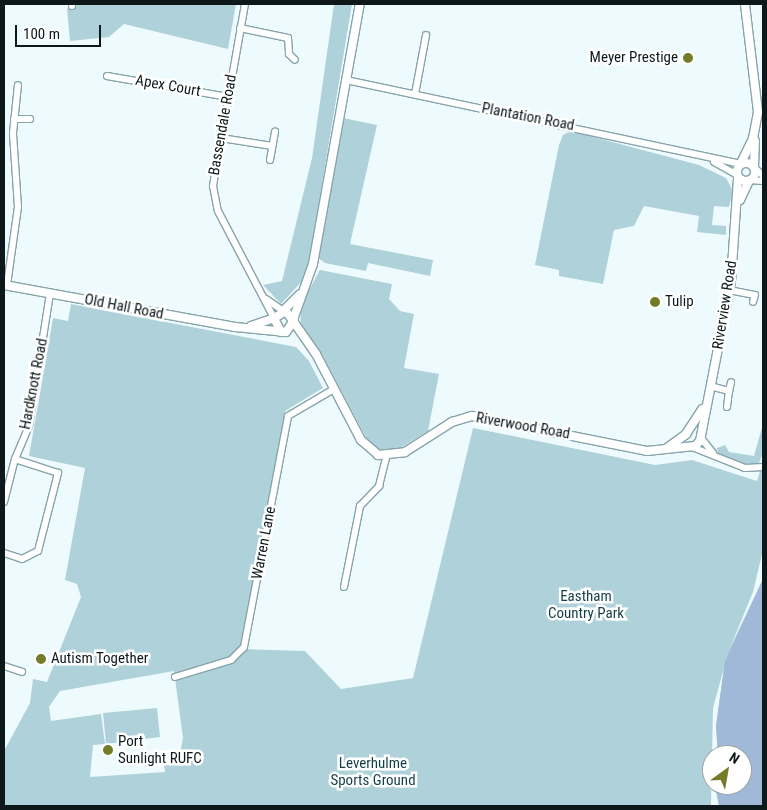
<!DOCTYPE html>
<style>
body{margin:0}
#map{position:relative;width:767px;height:810px;overflow:hidden;background:#eefbfe;font-family:"Roboto Condensed",sans-serif}
div>[style]{position:absolute}
.green>*{inset:0;background:#afd1d9}
.water>*{inset:0;background:#a0b9d9}
.roads{filter:drop-shadow(1px 0 #87a4ab) drop-shadow(-1px 0 #87a4ab) drop-shadow(0 1px #87a4ab) drop-shadow(0 -1px #87a4ab)}
.minor>*{height:6px;margin:-3px;padding:0 3px;transform-origin:3px;border-radius:3px;background:#fff}
.tertiary>*{height:8px;margin:-4px;padding:0 4px;transform-origin:4px;border-radius:4px;background:#fff}
.tertiary>.ring{margin:-4px;padding:0;box-sizing:content-box;background:none;border:8px solid #fff;border-radius:50%}
.dots>*{width:14px;height:14px;translate:-50% -50%;box-sizing:border-box;border:2px solid #fff;border-radius:50%}
span{translate:-50% -50%;white-space:nowrap;text-align:center;line-height:1.15;-webkit-text-stroke:5px #fff;paint-order:stroke}
.poi-label{font-size:15px;color:#0d181b}
.right{translate:-100% -50%;text-align:right}
.left{translate:0 -50%;text-align:left}
.street-label{font-size:15px;color:#0d181b}
.park-label{font-size:15px;color:#133f49}
.frame{position:absolute;inset:0;border:5px solid #0d181b;pointer-events:none}
.north{position:absolute;left:702px;top:745px;width:50px;height:50px;box-sizing:border-box;background:#fff;border:1px solid #9ea3a4;border-radius:50%;rotate:32deg;font-size:14px;font-weight:700;line-height:20px;text-align:center;color:#0d181b}
.north::after{content:'';display:block;margin:auto;width:18px;height:22px;background:#747c27;clip-path:polygon(50% 0,100% 100%,50% 72%,0 100%)}
.scale{position:absolute;left:15px;top:25px;width:86px;height:22px;box-sizing:border-box;border:2px solid #0d181b;border-top:0;padding-left:6px;font-size:15px;line-height:18px;white-space:nowrap;color:#0d181b;-webkit-text-stroke:4px #fff;paint-order:stroke}
</style>
<div id="map">
<div class="green">
<div style="clip-path:polygon(77px 4px,236px 4px,228px 49px,124px 24px,109px 37px,70px 41px,67px 9px)"></div>
<div style="clip-path:polygon(334px 4px,352px 4px,312px 244px,304px 279px,281px 304px,263px 285px,282px 281px,312px 158px)"></div>
<div style="clip-path:polygon(343px 118px,377px 125px,350px 244px,433px 260px,430px 276px,368px 263px,366px 271px,325px 263px,318px 258px)"></div>
<div style="clip-path:polygon(571px 131px,699px 165px,726px 178px,733px 191px,729px 207px,714px 206px,712px 225px,726px 226px,726px 235px,697px 232px,699px 216px,644px 206px,634px 226px,614px 230px,603px 284px,559px 276px,559px 270px,535px 265px,559px 145px,563px 135px)"></div>
<div style="clip-path:polygon(320px 270px,392px 284px,389px 299px,400px 311px,414px 314px,404px 368px,439px 374px,428px 431px,397px 450px,381px 451px,368px 441px,323px 356px,301px 325px,300px 306px)"></div>
<div style="clip-path:polygon(evenodd,71px 304px,296px 347px,309px 361px,323px 388px,285px 411px,242px 649px,305px 651px,341px 689px,413px 678px,473px 428px,655px 465px,692px 460px,757px 481px,763px 462px,763px 550px,753px 592px,730px 648px,763px 579px,752px 803px,719px 806px,716px 790px,715px 785px,742px 785px,742px 755px,718px 755px,716px 726px,724px 668px,713px 708px,711px 806px,4px 806px,4px 751px,30px 703px,33px 679px,47px 682px,81px 597px,77px 584px,65px 580px,85px 468px,29px 456px,53px 318px,68px 321px,71px 304px,174px 671px,183px 738px,178px 763px,164px 765px,165px 772px,90px 777px,93px 745px,105px 744px,101px 714px,51px 721px,49px 707px,60px 691px,174px 671px)"></div>
<div style="clip-path:polygon(763px 424px,763px 452px,757px 469px,718px 455px,717px 448px,725px 445px,729px 452px,754px 456px)"></div>
<div style="clip-path:polygon(157px 708px,160px 737px,106px 744px,103px 713px)"></div>
</div>
<div class="water">
<div style="clip-path:polygon(763px 579px,763px 806px,719px 806px,715px 785px,742px 785px,742px 755px,718px 755px,716px 726px,725px 661px)"></div>
</div>
<div class="roads">
<div class="minor">
<div style="left:72px;top:4px;width:2px;rotate:90deg"></div>
<div style="left:245px;top:4px;width:185px;rotate:100deg"></div>
<div style="left:213px;top:186px;width:25px;rotate:79deg"></div>
<div style="left:218px;top:211px;width:121px;rotate:62.4deg"></div>
<div style="left:240px;top:28px;width:49px;rotate:11.8deg"></div>
<div style="left:288px;top:38px;width:16px;rotate:86deg"></div>
<div style="left:289px;top:54px;width:8px;rotate:45deg"></div>
<div style="left:107px;top:76px;width:123px;rotate:9.8deg"></div>
<div style="left:346px;top:80px;width:404px;rotate:12deg"></div>
<div style="left:415px;top:94px;width:60px;rotate:-79.4deg"></div>
<div style="left:14px;top:119px;width:16px"></div>
<div style="left:221px;top:138px;width:52px;rotate:8.9deg"></div>
<div style="left:270px;top:160px;width:29px;rotate:-80deg"></div>
<div style="left:714px;top:162px;width:26px;rotate:29deg"></div>
<div style="left:754px;top:167px;width:13px;rotate:45deg"></div>
<div style="left:749px;top:180px;width:14px;rotate:4deg"></div>
<div style="left:7px;top:285px;width:79px;rotate:-82deg"></div>
<div style="left:18px;top:207px;width:74px;rotate:-93.9deg"></div>
<div style="left:13px;top:133px;width:48px;rotate:-84.1deg"></div>
<div style="left:729px;top:290px;width:26px;rotate:11deg"></div>
<div style="left:755px;top:295px;width:7px;rotate:106deg"></div>
<div style="left:266px;top:299px;width:21px;rotate:35deg"></div>
<div style="left:710px;top:386px;width:20px;rotate:15deg"></div>
<div style="left:729px;top:391px;width:9px;rotate:-77deg"></div>
<div style="left:727px;top:407px;width:16px;rotate:-83deg"></div>
<div style="left:701px;top:438px;width:19px;rotate:51deg"></div>
<div style="left:692px;top:447px;width:57px;rotate:21.6deg"></div>
<div style="left:745px;top:468px;width:18px;rotate:-3deg"></div>
<div style="left:4px;top:502px;width:44px;rotate:-75.7deg"></div>
<div style="left:15px;top:459px;width:36px;rotate:-67deg"></div>
<div style="left:29px;top:426px;width:135px;rotate:-81deg"></div>
<div style="left:4px;top:553px;width:19px;rotate:18deg"></div>
<div style="left:22px;top:559px;width:18px;rotate:-27deg"></div>
<div style="left:38px;top:551px;width:81px;rotate:-75.6deg"></div>
<div style="left:58px;top:473px;width:45px;rotate:-162deg"></div>
<div style="left:344px;top:587px;width:83px;rotate:-78.8deg"></div>
<div style="left:360px;top:506px;width:28px;rotate:-46deg"></div>
<div style="left:379px;top:486px;width:30px;rotate:-76deg"></div>
<div style="left:4px;top:666px;width:19px;rotate:18deg"></div>
<div style="left:175px;top:677px;width:59px;rotate:-16.9deg"></div>
<div style="left:231px;top:660px;width:18px;rotate:-45deg"></div>
<div style="left:244px;top:647px;width:235px;rotate:-79.2deg"></div>
<div style="left:288px;top:416px;width:53px;rotate:-30.4deg"></div>
</div>
<div class="tertiary">
<div class="ring" style="left:737px;top:163px;width:10px;height:10px"></div>
<div style="left:741px;top:163px;width:28px;rotate:-64deg"></div>
<div style="left:753px;top:138px;width:26px;rotate:-79deg"></div>
<div style="left:758px;top:112px;width:109px;rotate:-96.9deg"></div>
<div style="left:754px;top:167px;width:26px;rotate:-88deg"></div>
<div style="left:740px;top:200px;width:21px;rotate:-65deg"></div>
<div style="left:4px;top:285px;width:235px;rotate:10.3deg"></div>
<div style="left:235px;top:327px;width:51px;rotate:5.6deg"></div>
<div style="left:286px;top:332px;width:14px;rotate:-56deg"></div>
<div style="left:283px;top:311px;width:23px;rotate:-45deg"></div>
<div style="left:294px;top:317px;width:56px;rotate:-70.3deg"></div>
<div style="left:313px;top:264px;width:264px;rotate:-79.8deg"></div>
<div style="left:251px;top:326px;width:24px;rotate:-19deg"></div>
<div style="left:281px;top:332px;width:16px;rotate:-117deg"></div>
<div style="left:274px;top:318px;width:14px;rotate:-30deg"></div>
<div style="left:286px;top:311px;width:52px;rotate:55.1deg"></div>
<div style="left:316px;top:354px;width:97px;rotate:62.4deg"></div>
<div style="left:361px;top:440px;width:23px;rotate:41deg"></div>
<div style="left:378px;top:455px;width:27px;rotate:-6deg"></div>
<div style="left:405px;top:452px;width:56px;rotate:-32.6deg"></div>
<div style="left:452px;top:422px;width:21px;rotate:-17deg"></div>
<div style="left:472px;top:416px;width:178px;rotate:11.3deg"></div>
<div style="left:647px;top:451px;width:48px;rotate:-5.9deg"></div>
<div style="left:695px;top:446px;width:7px;rotate:-45deg"></div>
<div style="left:700px;top:441px;width:163px;rotate:-79deg"></div>
<div style="left:731px;top:281px;width:103px;rotate:-86.1deg"></div>
<div style="left:667px;top:448px;width:24px;rotate:-36deg"></div>
<div style="left:686px;top:434px;width:30px;rotate:-57deg"></div>
</div>
</div>
<div class="dots">
<div style="left:688px;top:58px;background:#747c27"></div>
<div style="left:655px;top:302px;background:#747c27"></div>
<div style="left:41px;top:659px;background:#747c27"></div>
<div style="left:108px;top:750px;background:#747c27"></div>
</div>
<div class="poi-label">
<span class="right" style="left:678px;top:58px">Meyer Prestige</span>
<span class="left" style="left:665px;top:302px">Tulip</span>
<span class="left" style="left:51px;top:659px">Autism Together</span>
<span class="left" style="left:118px;top:750px">Port<br>Sunlight RUFC</span>
</div>
<div class="street-label">
<span style="left:168px;top:86px;rotate:10deg">Apex Court</span>
<span style="left:528px;top:117px;rotate:11deg">Plantation Road</span>
<span style="left:223px;top:125px;rotate:-80deg">Bassendale Road</span>
<span style="left:725px;top:305px;rotate:-81deg">Riverview Road</span>
<span style="left:124px;top:307px;rotate:11deg">Old Hall Road</span>
<span style="left:34px;top:384px;rotate:-79deg">Hardknott Road</span>
<span style="left:523px;top:426px;rotate:10deg">Riverwood Road</span>
<span style="left:264px;top:543px;rotate:-79deg">Warren Lane</span>
</div>
<div class="park-label">
<span style="left:586px;top:605px">Eastham<br>Country Park</span>
<span style="left:373px;top:772px">Leverhulme<br>Sports Ground</span>
</div>
<div class="frame"></div>
<div class="north">N</div>
<div class="scale">100 m</div>
</div>
